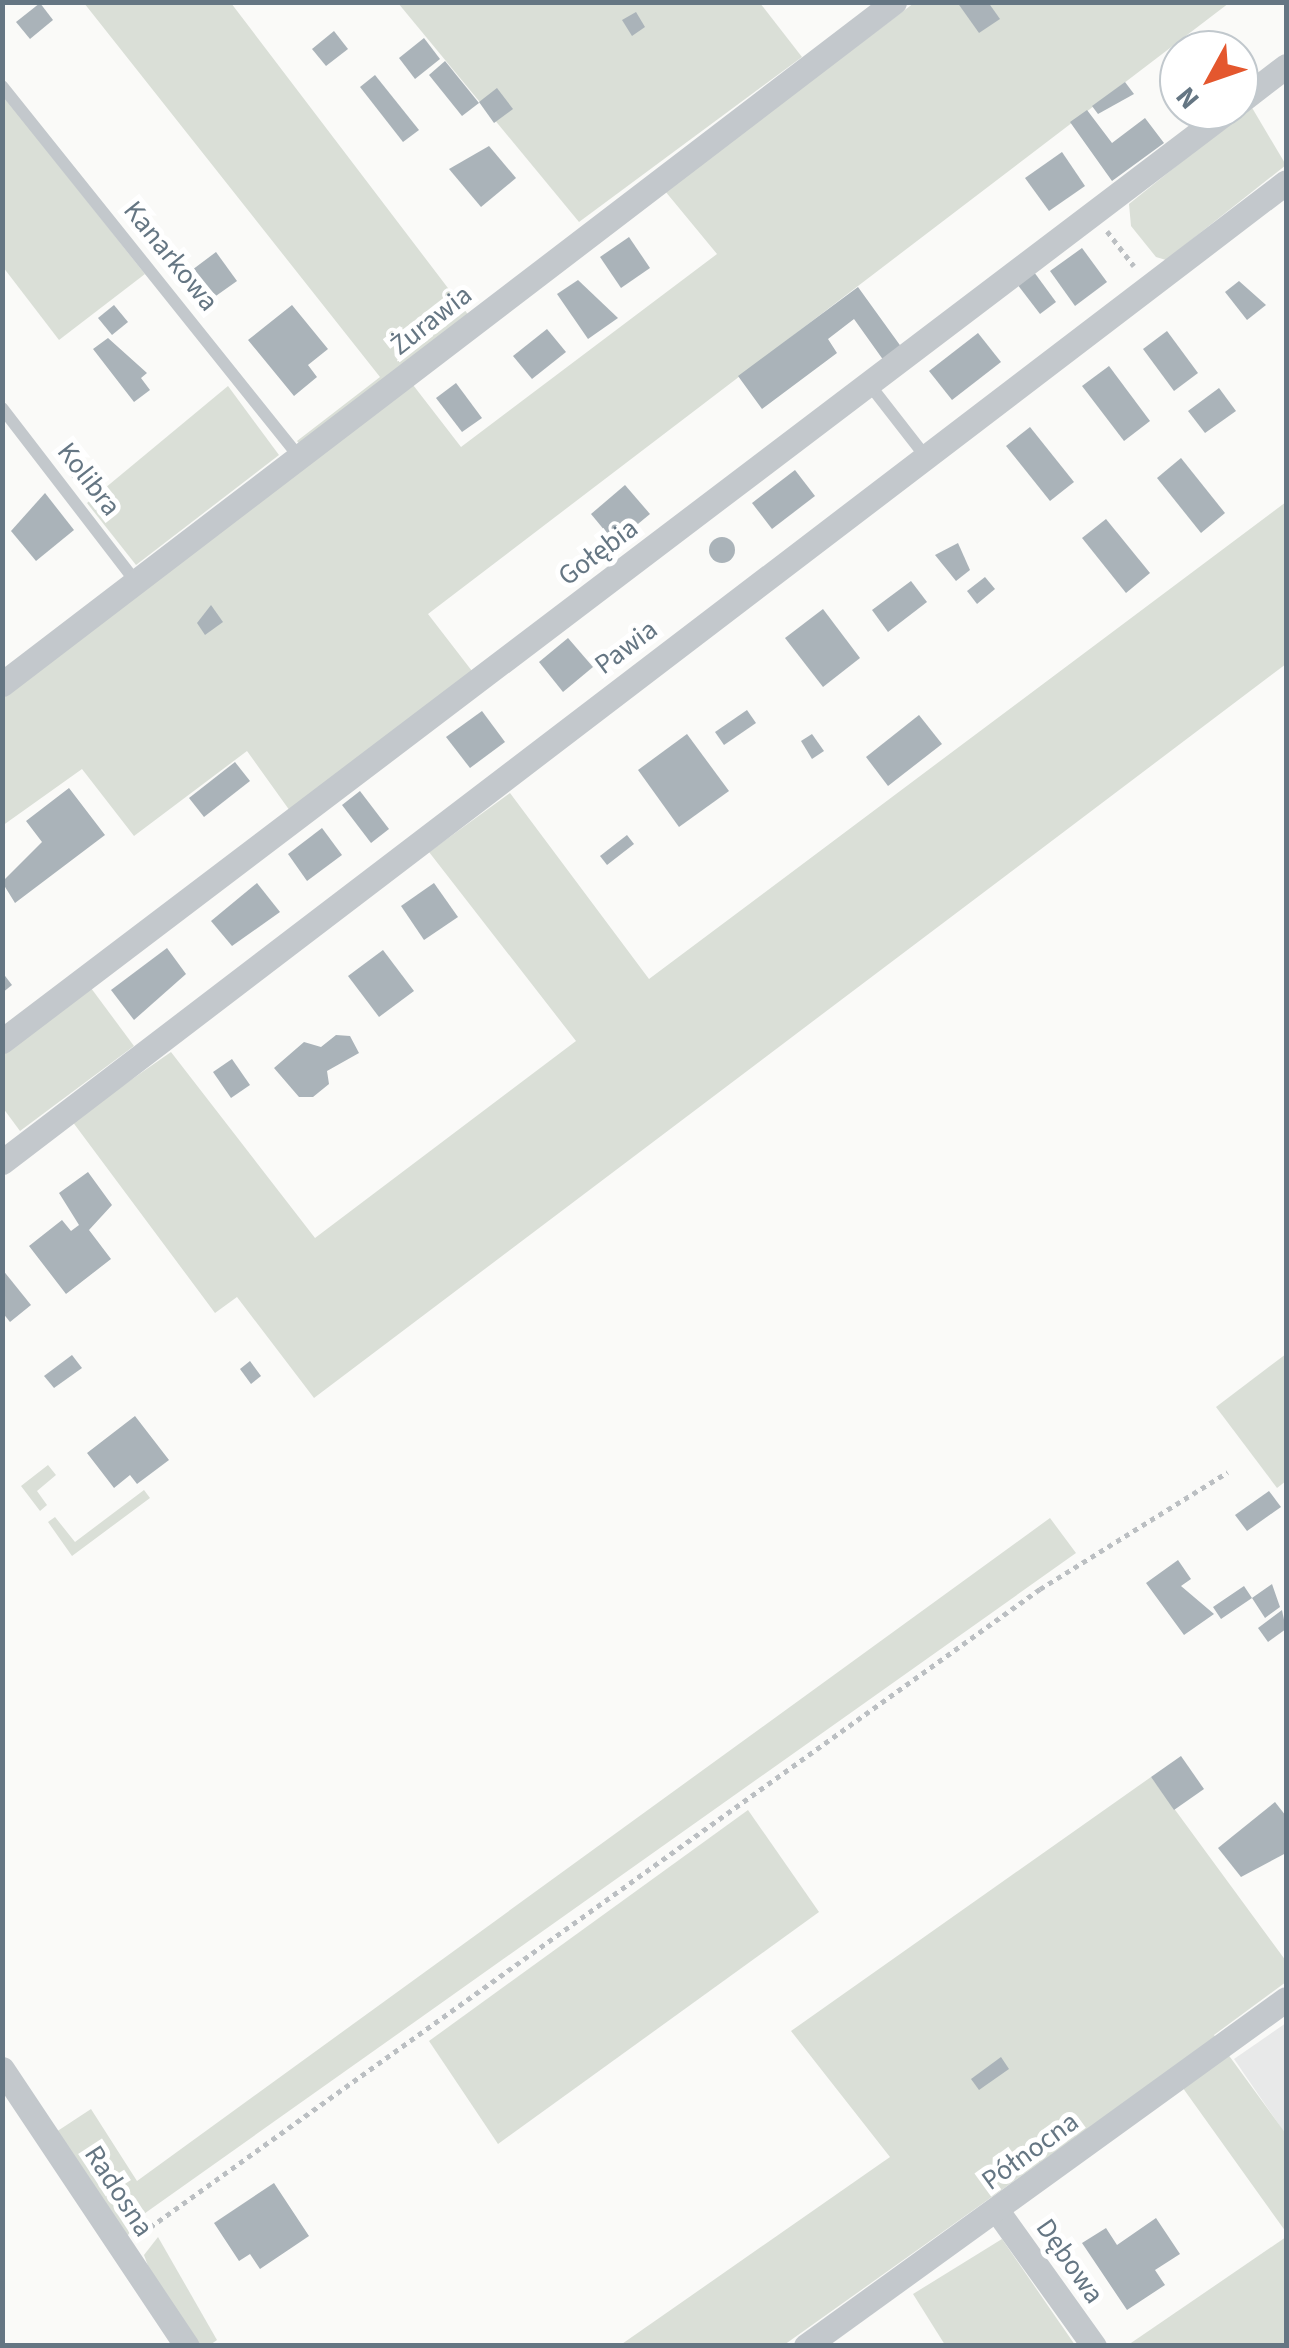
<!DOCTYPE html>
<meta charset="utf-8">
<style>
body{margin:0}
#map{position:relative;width:1289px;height:2348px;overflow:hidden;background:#fafaf8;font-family:"Source Sans 3",sans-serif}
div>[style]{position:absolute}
.built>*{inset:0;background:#e8e9e9}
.green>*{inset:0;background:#dadfd7}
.building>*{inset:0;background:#aab3b9}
.round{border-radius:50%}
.path>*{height:5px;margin-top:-2.5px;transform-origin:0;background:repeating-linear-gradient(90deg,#bbbfc2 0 5px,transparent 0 10px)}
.service>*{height:12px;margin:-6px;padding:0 6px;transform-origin:6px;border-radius:6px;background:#c3c8cc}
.minor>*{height:25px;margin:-12.5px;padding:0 12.5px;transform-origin:12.5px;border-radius:12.5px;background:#c3c8cc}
span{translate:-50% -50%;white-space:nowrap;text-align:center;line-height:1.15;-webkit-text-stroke:10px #fff;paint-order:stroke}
.street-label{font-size:28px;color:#657683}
.frame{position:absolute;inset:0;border:5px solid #657683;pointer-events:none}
.north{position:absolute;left:1159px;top:30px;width:100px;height:100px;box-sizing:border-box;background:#fff;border:2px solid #c1c8cd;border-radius:50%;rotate:230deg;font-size:28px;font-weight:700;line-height:40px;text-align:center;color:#657683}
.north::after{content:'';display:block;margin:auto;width:35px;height:45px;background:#e4572e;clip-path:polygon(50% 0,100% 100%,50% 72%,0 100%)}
</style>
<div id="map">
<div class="built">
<div style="clip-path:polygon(1286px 2023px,1286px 2135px,1234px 2059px)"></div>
</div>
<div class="green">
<div style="clip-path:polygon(84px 3px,231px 3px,470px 317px,302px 447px,297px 441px,380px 377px)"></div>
<div style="clip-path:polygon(398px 3px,760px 3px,802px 57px,579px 222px)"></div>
<div style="clip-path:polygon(914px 3px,1229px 3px,428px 614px,472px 671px,290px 811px,247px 751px,134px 836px,82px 769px,2px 826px,3px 697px,410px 381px,461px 447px,717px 254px,665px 191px)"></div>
<div style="clip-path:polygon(2px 94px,145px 274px,59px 340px,3px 267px)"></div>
<div style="clip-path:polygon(1251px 106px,1286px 165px,1166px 260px,1156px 257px,1131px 226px,1129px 204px)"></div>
<div style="clip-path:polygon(228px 386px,279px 455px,136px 565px,87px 503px)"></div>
<div style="clip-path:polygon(1286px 502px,1286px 664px,314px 1398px,237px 1297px,215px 1313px,72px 1121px,171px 1052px,315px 1238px,576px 1041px,429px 852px,510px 793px,649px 979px)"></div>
<div style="clip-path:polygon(88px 984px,134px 1046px,20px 1131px,3px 1108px,3px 1049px)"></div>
<div style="clip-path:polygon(1286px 1354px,1286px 1481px,1277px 1488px,1216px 1407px)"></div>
<div style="clip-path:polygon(48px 1465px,56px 1475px,37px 1491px,47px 1505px,40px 1511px,21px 1486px)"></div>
<div style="clip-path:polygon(144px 1490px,150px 1498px,72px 1556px,48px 1522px,55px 1517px,75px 1542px)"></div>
<div style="clip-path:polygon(1050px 1518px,1076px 1553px,141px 2216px,126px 2238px,56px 2132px,91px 2109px,137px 2181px)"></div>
<div style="clip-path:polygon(1151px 1777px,1286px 1961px,1286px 1982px,1214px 2035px,1286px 2134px,1286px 2232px,1170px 2070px,784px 2345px,619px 2346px,890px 2157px,791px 2031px)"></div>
<div style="clip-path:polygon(748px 1810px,819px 1912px,498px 2144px,429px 2041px)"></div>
<div style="clip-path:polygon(158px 2237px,217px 2340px,210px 2345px,200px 2345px,151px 2274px,144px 2255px)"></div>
<div style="clip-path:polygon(1286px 2237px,1286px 2345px,1128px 2345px)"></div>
<div style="clip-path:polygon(1002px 2239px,1075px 2345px,945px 2345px,913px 2294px)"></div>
</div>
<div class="building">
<div style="clip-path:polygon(957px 2px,988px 2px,1000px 19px,979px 33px)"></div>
<div style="clip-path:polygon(40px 3px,53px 20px,30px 39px,16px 22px)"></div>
<div style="clip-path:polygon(636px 12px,645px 27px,632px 36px,622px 20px)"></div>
<div style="clip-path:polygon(334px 31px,348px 49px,326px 66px,312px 49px)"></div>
<div style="clip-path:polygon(424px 38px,440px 59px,415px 79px,399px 58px)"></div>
<div style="clip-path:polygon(445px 61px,479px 103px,462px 116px,429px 75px)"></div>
<div style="clip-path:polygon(375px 75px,419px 130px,403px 142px,360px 87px)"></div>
<div style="clip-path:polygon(1125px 82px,1134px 94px,1098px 114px,1092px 106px)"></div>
<div style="clip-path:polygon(497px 88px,513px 109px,494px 123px,479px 102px)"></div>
<div style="clip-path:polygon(1087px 110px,1112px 143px,1145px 118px,1164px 143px,1112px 181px,1070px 122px)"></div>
<div style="clip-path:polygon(489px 146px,516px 178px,481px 207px,449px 169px)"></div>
<div style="clip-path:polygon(1062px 152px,1085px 186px,1049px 211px,1025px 178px)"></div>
<div style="clip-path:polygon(629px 237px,650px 268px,621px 288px,600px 257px)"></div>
<div style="clip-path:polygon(1082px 248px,1107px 282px,1075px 306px,1050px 271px)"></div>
<div style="clip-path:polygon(216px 252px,237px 281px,213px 298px,192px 270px)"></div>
<div style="clip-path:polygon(1034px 272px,1056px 302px,1040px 314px,1017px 284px)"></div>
<div style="clip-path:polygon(578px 280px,618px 318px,588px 339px,557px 294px)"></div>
<div style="clip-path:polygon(1239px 281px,1266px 305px,1247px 320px,1225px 292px)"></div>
<div style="clip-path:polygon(858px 287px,902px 348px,884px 361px,854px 319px,828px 339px,837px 353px,762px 409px,738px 376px)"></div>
<div style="clip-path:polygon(114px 305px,128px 322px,112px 335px,98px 318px)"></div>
<div style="clip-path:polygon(292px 305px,328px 349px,308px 365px,317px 377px,294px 396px,248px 340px)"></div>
<div style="clip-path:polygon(547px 329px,566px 352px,532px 379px,513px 356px)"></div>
<div style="clip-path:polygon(1167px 331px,1198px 373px,1174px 391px,1143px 349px)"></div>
<div style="clip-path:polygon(978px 333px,1001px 362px,952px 400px,929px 371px)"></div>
<div style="clip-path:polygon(108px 338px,147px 373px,141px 378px,150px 390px,134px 402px,93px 349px)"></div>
<div style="clip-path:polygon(1109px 366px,1150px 421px,1124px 441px,1082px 386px)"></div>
<div style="clip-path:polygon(456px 383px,482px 418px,462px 432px,436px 398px)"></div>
<div style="clip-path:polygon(1219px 388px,1236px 411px,1205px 433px,1188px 411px)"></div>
<div style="clip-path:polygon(1030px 427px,1074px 482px,1050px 501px,1006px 446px)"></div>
<div style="clip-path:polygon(1181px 458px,1225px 513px,1201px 533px,1157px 478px)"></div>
<div style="clip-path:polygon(81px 459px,99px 482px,85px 494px,67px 471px)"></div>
<div style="clip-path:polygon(795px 470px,815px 496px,772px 529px,752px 503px)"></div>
<div style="clip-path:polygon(625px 485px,650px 514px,615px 543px,591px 514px)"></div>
<div style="clip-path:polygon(45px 493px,74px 530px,36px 561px,11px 531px)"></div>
<div style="clip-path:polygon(1106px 519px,1150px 573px,1126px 593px,1082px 538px)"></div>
<div class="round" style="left:709px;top:537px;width:26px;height:26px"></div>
<div style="clip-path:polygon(958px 543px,970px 570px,956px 581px,935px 555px)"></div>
<div style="clip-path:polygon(985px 577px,995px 589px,977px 604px,967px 591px)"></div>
<div style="clip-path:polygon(911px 581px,927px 602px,888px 632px,872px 610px)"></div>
<div style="clip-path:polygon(211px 605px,223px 622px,205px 635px,197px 623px)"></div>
<div style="clip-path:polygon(823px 609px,860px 658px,823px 687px,785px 638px)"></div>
<div style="clip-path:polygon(568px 638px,593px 667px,563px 692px,539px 662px)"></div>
<div style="clip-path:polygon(747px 710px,756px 723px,724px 745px,715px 732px)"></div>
<div style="clip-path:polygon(482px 711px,505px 742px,470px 768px,446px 737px)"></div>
<div style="clip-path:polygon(919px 715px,942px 744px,888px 786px,866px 757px)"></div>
<div style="clip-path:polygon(687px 734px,729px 791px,679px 827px,638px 770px)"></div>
<div style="clip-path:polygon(812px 734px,824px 751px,812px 759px,801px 741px)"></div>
<div style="clip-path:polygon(235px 762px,250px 781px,204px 817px,189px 798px)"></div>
<div style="clip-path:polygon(69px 788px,105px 835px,15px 903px,2px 882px,42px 842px,26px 821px)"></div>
<div style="clip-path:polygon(360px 791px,389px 829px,371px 843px,342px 805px)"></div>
<div style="clip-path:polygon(322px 828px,342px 855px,307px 881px,288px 854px)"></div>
<div style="clip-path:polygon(627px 835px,634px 844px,607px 865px,600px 856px)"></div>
<div style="clip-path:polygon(257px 883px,280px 912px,232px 946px,211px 921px)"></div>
<div style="clip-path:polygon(434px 883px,458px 917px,424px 940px,401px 906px)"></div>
<div style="clip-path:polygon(167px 948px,186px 974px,134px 1020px,111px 990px)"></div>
<div style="clip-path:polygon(383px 950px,414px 991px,379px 1017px,348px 976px)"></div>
<div style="clip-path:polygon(2px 972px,12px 985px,2px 993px)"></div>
<div style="clip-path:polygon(336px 1035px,350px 1036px,359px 1053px,327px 1071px,329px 1084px,313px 1097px,299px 1097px,274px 1068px,304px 1042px,321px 1047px)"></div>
<div style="clip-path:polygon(232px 1059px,250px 1085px,231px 1098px,213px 1072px)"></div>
<div style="clip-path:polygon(88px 1172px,112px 1205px,89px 1230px,111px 1259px,66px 1294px,29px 1246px,62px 1220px,71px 1231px,79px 1225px,59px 1193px)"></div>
<div style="clip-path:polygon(2px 1269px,31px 1305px,10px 1322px,2px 1312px)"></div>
<div style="clip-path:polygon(72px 1355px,82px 1368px,54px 1388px,44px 1376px)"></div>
<div style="clip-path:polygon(250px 1361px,261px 1376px,251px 1384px,240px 1369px)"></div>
<div style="clip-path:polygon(135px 1416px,169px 1460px,137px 1484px,130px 1475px,114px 1488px,87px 1453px)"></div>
<div style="clip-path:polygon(1269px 1491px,1281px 1507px,1247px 1531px,1235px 1515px)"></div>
<div style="clip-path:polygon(1178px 1560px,1191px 1579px,1181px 1586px,1214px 1614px,1184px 1635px,1146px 1583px)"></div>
<div style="clip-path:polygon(1272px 1584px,1280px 1607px,1265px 1618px,1252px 1598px,1221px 1619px,1213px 1607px,1244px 1586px,1252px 1598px)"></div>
<div style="clip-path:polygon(1282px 1610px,1286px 1629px,1268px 1642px,1258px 1628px)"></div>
<div style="clip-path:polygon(1181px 1756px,1204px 1789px,1174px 1810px,1151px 1777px)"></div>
<div style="clip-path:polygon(1275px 1802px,1286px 1816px,1286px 1853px,1241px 1877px,1218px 1848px)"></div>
<div style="clip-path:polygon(1001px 2057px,1009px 2069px,979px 2090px,971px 2079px)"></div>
<div style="clip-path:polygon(274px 2183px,309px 2236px,260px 2269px,250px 2254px,239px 2261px,214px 2223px)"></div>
<div style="clip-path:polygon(1156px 2218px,1180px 2254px,1155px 2270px,1165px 2285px,1127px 2310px,1082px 2243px,1106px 2228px,1117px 2245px)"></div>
</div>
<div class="path">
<div style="left:1107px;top:231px;width:44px;rotate:52.4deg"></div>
<div style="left:142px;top:2233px;width:1105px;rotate:-35.65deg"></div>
<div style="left:1040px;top:1589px;width:221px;rotate:-31.9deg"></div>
</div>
<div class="service">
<div style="left:2px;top:86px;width:477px;rotate:51.3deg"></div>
<div style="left:869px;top:384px;width:91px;rotate:52.1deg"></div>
<div style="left:2px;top:408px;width:218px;rotate:52.4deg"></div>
</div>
<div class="minor">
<div style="left:1239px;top:102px;width:59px;rotate:-37.5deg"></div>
<div style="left:2px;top:684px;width:1123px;rotate:-37.4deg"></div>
<div style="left:2px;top:1041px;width:1540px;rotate:-37.19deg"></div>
<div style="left:2px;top:1162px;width:1615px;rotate:-37.35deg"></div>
<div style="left:2px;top:2069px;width:333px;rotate:56.3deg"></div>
<div style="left:998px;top:2212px;width:165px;rotate:54.4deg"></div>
<div style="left:806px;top:2346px;width:592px;rotate:-35.86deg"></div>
</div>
<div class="street-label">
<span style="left:171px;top:256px;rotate:51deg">Kanarkowa</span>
<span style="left:431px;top:320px;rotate:-38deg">Żurawia</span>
<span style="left:89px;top:479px;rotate:52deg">Kolibra</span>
<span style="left:598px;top:552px;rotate:-37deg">Gołębia</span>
<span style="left:626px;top:647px;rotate:-37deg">Pawia</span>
<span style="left:1030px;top:2151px;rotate:-36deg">Północna</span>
<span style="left:119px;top:2191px;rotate:57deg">Radosna</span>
<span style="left:1070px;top:2261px;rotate:55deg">Dębowa</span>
</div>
<div class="frame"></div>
<div class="north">N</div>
</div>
